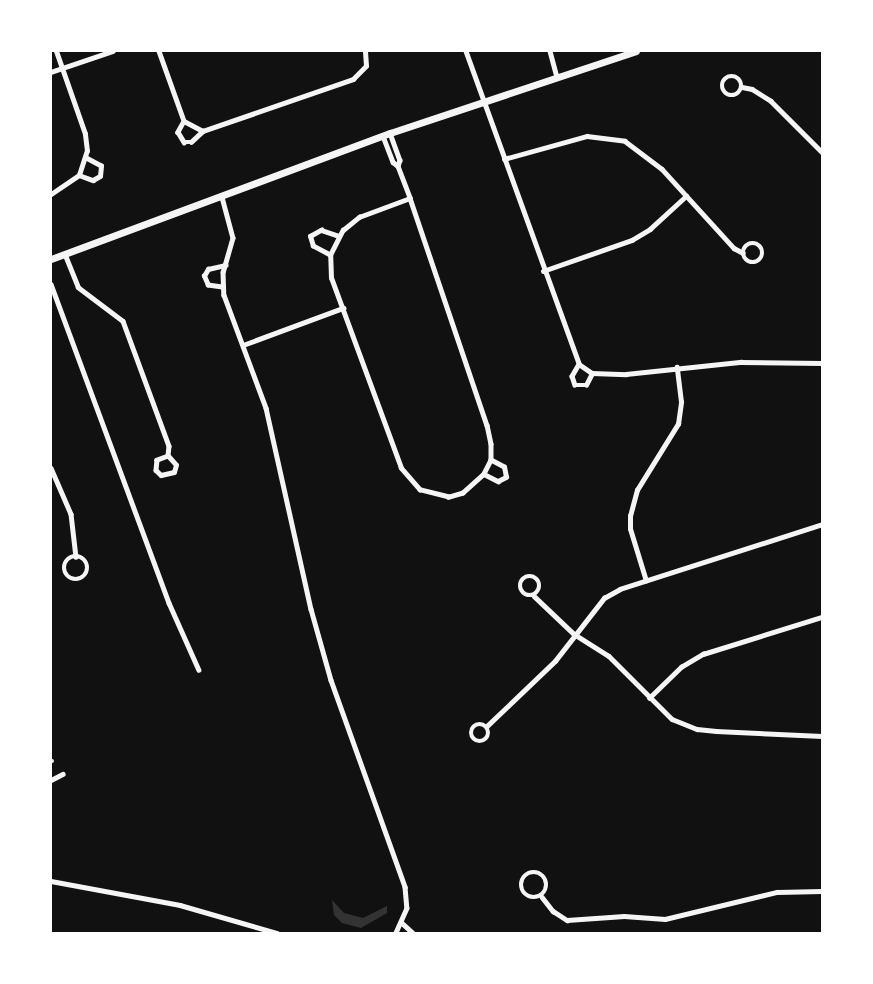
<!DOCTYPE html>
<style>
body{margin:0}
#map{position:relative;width:873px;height:984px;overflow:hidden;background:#111;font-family:"Roboto Serif",serif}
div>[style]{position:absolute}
.water>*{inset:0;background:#333}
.minor>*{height:4.5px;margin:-2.25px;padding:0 2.25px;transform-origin:2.25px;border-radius:2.25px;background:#f5f5f5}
.minor>.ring{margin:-2.25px;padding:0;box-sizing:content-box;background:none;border:4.5px solid #f5f5f5;border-radius:50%}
.primary>*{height:7px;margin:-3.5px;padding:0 3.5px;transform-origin:3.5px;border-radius:3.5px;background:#f5f5f5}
span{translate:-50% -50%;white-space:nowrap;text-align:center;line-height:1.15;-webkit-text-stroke:4px #fff;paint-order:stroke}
.frame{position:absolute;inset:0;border:52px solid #fff;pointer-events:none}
</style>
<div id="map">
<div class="water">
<div style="clip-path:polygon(332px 900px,344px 913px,363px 918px,387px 906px,387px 913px,361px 928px,342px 923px,334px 915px)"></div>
</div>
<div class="minor">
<div style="left:159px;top:51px;width:74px;rotate:70.3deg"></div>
<div style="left:184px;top:121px;width:21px;rotate:28deg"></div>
<div style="left:203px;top:131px;width:159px;rotate:-19.1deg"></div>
<div style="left:353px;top:79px;width:18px;rotate:-45deg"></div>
<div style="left:366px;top:66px;width:15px;rotate:-94deg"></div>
<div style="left:466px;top:51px;width:333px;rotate:70.1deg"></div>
<div style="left:579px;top:364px;width:16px;rotate:35deg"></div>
<div style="left:592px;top:373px;width:34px;rotate:2deg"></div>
<div style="left:626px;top:374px;width:116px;rotate:-6deg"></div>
<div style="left:741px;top:362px;width:81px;rotate:0.7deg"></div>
<div style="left:550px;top:51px;width:27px;rotate:75deg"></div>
<div style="left:51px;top:72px;width:65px;rotate:-18.7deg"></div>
<div class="ring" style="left:722px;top:76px;width:15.5px;height:15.5px"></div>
<div style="left:742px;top:87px;width:10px;rotate:11deg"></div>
<div style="left:752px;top:89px;width:22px;rotate:32deg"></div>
<div style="left:771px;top:101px;width:72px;rotate:45deg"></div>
<div style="left:184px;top:121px;width:13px;rotate:119deg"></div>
<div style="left:178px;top:132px;width:12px;rotate:59deg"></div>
<div style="left:184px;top:142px;width:7px"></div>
<div style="left:191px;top:142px;width:16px;rotate:-43deg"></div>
<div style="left:390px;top:133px;width:29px;rotate:70deg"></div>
<div style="left:400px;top:160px;width:6px;rotate:108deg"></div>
<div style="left:398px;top:166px;width:34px;rotate:69deg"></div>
<div style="left:410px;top:198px;width:240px;rotate:71.3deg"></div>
<div style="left:487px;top:425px;width:19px;rotate:78deg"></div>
<div style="left:491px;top:444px;width:16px;rotate:90deg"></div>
<div style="left:491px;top:460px;width:16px;rotate:117deg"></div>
<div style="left:484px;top:474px;width:28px;rotate:138deg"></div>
<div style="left:463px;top:493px;width:15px;rotate:164deg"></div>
<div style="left:449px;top:497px;width:30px;rotate:-166deg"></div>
<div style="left:420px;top:490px;width:29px;rotate:-131deg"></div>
<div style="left:401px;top:468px;width:202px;rotate:-110.2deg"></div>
<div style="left:331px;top:278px;width:23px;rotate:-92deg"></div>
<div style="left:330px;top:255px;width:28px;rotate:-63deg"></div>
<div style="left:343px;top:230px;width:21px;rotate:-39deg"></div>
<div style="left:359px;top:217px;width:54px;rotate:-20.4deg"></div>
<div style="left:383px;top:136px;width:28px;rotate:69deg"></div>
<div style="left:393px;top:162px;width:6px;rotate:39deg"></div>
<div style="left:504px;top:159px;width:86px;rotate:-15.5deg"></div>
<div style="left:587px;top:136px;width:38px;rotate:7deg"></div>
<div style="left:625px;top:141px;width:46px;rotate:37.1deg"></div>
<div style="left:662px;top:169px;width:107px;rotate:47.7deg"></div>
<div style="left:734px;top:248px;width:10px;rotate:29deg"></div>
<div style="left:79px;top:175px;width:15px;rotate:20deg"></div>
<div style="left:93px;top:180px;width:8px;rotate:-30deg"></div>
<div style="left:100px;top:176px;width:10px;rotate:-84deg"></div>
<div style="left:101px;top:166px;width:17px;rotate:-152deg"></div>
<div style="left:51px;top:194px;width:34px;rotate:-34deg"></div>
<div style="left:79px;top:175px;width:25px;rotate:-72deg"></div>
<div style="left:87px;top:151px;width:17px;rotate:-97deg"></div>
<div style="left:85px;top:134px;width:88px;rotate:-109.3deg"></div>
<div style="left:222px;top:197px;width:42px;rotate:75deg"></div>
<div style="left:233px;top:238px;width:35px;rotate:106deg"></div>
<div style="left:223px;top:272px;width:23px;rotate:88deg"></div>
<div style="left:224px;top:295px;width:121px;rotate:69.6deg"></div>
<div style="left:266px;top:408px;width:206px;rotate:77.4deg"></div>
<div style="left:311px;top:609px;width:74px;rotate:74.3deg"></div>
<div style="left:331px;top:680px;width:220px;rotate:70.3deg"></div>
<div style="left:405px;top:887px;width:21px;rotate:85deg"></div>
<div style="left:407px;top:908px;width:27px;rotate:114deg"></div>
<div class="ring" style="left:743px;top:243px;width:15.5px;height:15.5px"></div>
<div style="left:65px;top:254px;width:35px;rotate:68deg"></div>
<div style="left:78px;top:287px;width:56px;rotate:37.1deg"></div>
<div style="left:123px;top:321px;width:133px;rotate:69.8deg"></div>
<div style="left:169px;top:446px;width:10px;rotate:96deg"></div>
<div style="left:168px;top:456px;width:12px;rotate:160deg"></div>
<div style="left:157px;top:460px;width:10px;rotate:96deg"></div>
<div style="left:156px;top:470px;width:7px;rotate:45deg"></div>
<div style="left:161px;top:475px;width:13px;rotate:-13deg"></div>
<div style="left:174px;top:472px;width:7px;rotate:-74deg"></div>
<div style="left:176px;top:465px;width:12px;rotate:-132deg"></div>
<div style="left:330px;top:255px;width:19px;rotate:-152deg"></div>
<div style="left:313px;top:246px;width:10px;rotate:-107deg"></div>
<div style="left:310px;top:236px;width:13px;rotate:-29deg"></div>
<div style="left:321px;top:230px;width:19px;rotate:18deg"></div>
<div style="left:543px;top:271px;width:94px;rotate:-19.2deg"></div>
<div style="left:632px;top:240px;width:21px;rotate:-31deg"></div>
<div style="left:650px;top:229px;width:49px;rotate:-42.5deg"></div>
<div style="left:51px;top:284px;width:340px;rotate:69.7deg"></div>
<div style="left:169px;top:603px;width:73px;rotate:65.9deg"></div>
<div style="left:222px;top:287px;width:14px;rotate:-172deg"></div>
<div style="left:208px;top:285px;width:10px;rotate:-114deg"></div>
<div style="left:204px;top:276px;width:8px;rotate:-60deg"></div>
<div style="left:208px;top:269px;width:18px;rotate:-13deg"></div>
<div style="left:243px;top:345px;width:107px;rotate:-20.3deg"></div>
<div style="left:579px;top:364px;width:14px;rotate:120deg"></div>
<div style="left:572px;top:376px;width:9px;rotate:72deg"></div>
<div style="left:575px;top:385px;width:11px"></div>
<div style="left:586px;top:385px;width:13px;rotate:-63deg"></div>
<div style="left:51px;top:468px;width:50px;rotate:66.5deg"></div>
<div style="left:71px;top:514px;width:43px;rotate:83.4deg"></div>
<div style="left:484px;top:474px;width:16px;rotate:27deg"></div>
<div style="left:498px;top:481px;width:9px;rotate:-27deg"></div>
<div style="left:506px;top:477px;width:10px;rotate:-101deg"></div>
<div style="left:504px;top:467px;width:15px;rotate:-152deg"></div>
<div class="ring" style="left:64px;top:556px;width:19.5px;height:19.5px"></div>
<div class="ring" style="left:520px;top:576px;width:15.5px;height:15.5px"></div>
<div style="left:646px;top:581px;width:54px;rotate:-107.1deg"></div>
<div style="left:630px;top:529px;width:13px;rotate:-90deg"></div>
<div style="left:630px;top:516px;width:27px;rotate:-75deg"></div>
<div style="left:637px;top:490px;width:78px;rotate:-58.2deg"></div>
<div style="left:678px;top:424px;width:22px;rotate:-82deg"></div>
<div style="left:681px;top:402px;width:35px;rotate:-97deg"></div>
<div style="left:534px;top:596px;width:55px;rotate:43.5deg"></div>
<div style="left:574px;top:634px;width:41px;rotate:32.2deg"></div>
<div style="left:609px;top:656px;width:89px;rotate:45deg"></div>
<div style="left:672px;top:719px;width:27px;rotate:22deg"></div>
<div style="left:697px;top:729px;width:19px;rotate:6deg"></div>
<div style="left:716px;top:731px;width:106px;rotate:2.7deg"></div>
<div style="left:649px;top:698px;width:45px;rotate:-44.1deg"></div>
<div style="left:681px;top:667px;width:26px;rotate:-31deg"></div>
<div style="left:703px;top:654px;width:125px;rotate:-17.3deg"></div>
<div class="ring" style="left:471px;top:724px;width:13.5px;height:13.5px"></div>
<div style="left:487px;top:726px;width:94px;rotate:-43.7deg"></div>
<div style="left:555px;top:661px;width:80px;rotate:-52.1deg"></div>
<div style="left:604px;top:598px;width:18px;rotate:-29deg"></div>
<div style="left:620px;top:589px;width:212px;rotate:-17.8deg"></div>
<div style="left:51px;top:761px;width:1px"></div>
<div style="left:51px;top:780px;width:13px;rotate:-27deg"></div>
<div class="ring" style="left:521px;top:872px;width:21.5px;height:21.5px"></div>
<div style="left:51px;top:881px;width:131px;rotate:10.5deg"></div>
<div style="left:180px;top:905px;width:101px;rotate:16.1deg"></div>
<div style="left:542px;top:897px;width:18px;rotate:52deg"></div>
<div style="left:553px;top:911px;width:17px;rotate:33deg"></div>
<div style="left:567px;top:920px;width:57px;rotate:-4deg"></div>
<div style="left:624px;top:916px;width:41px;rotate:4.2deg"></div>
<div style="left:665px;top:919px;width:115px;rotate:-13.6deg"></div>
<div style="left:777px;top:892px;width:45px;rotate:-1.3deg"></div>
<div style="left:402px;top:923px;width:15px;rotate:42deg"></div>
</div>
<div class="primary">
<div style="left:51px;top:259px;width:362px;rotate:-20.4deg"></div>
<div style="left:390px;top:133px;width:259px;rotate:-18.4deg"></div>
</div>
<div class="frame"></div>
</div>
